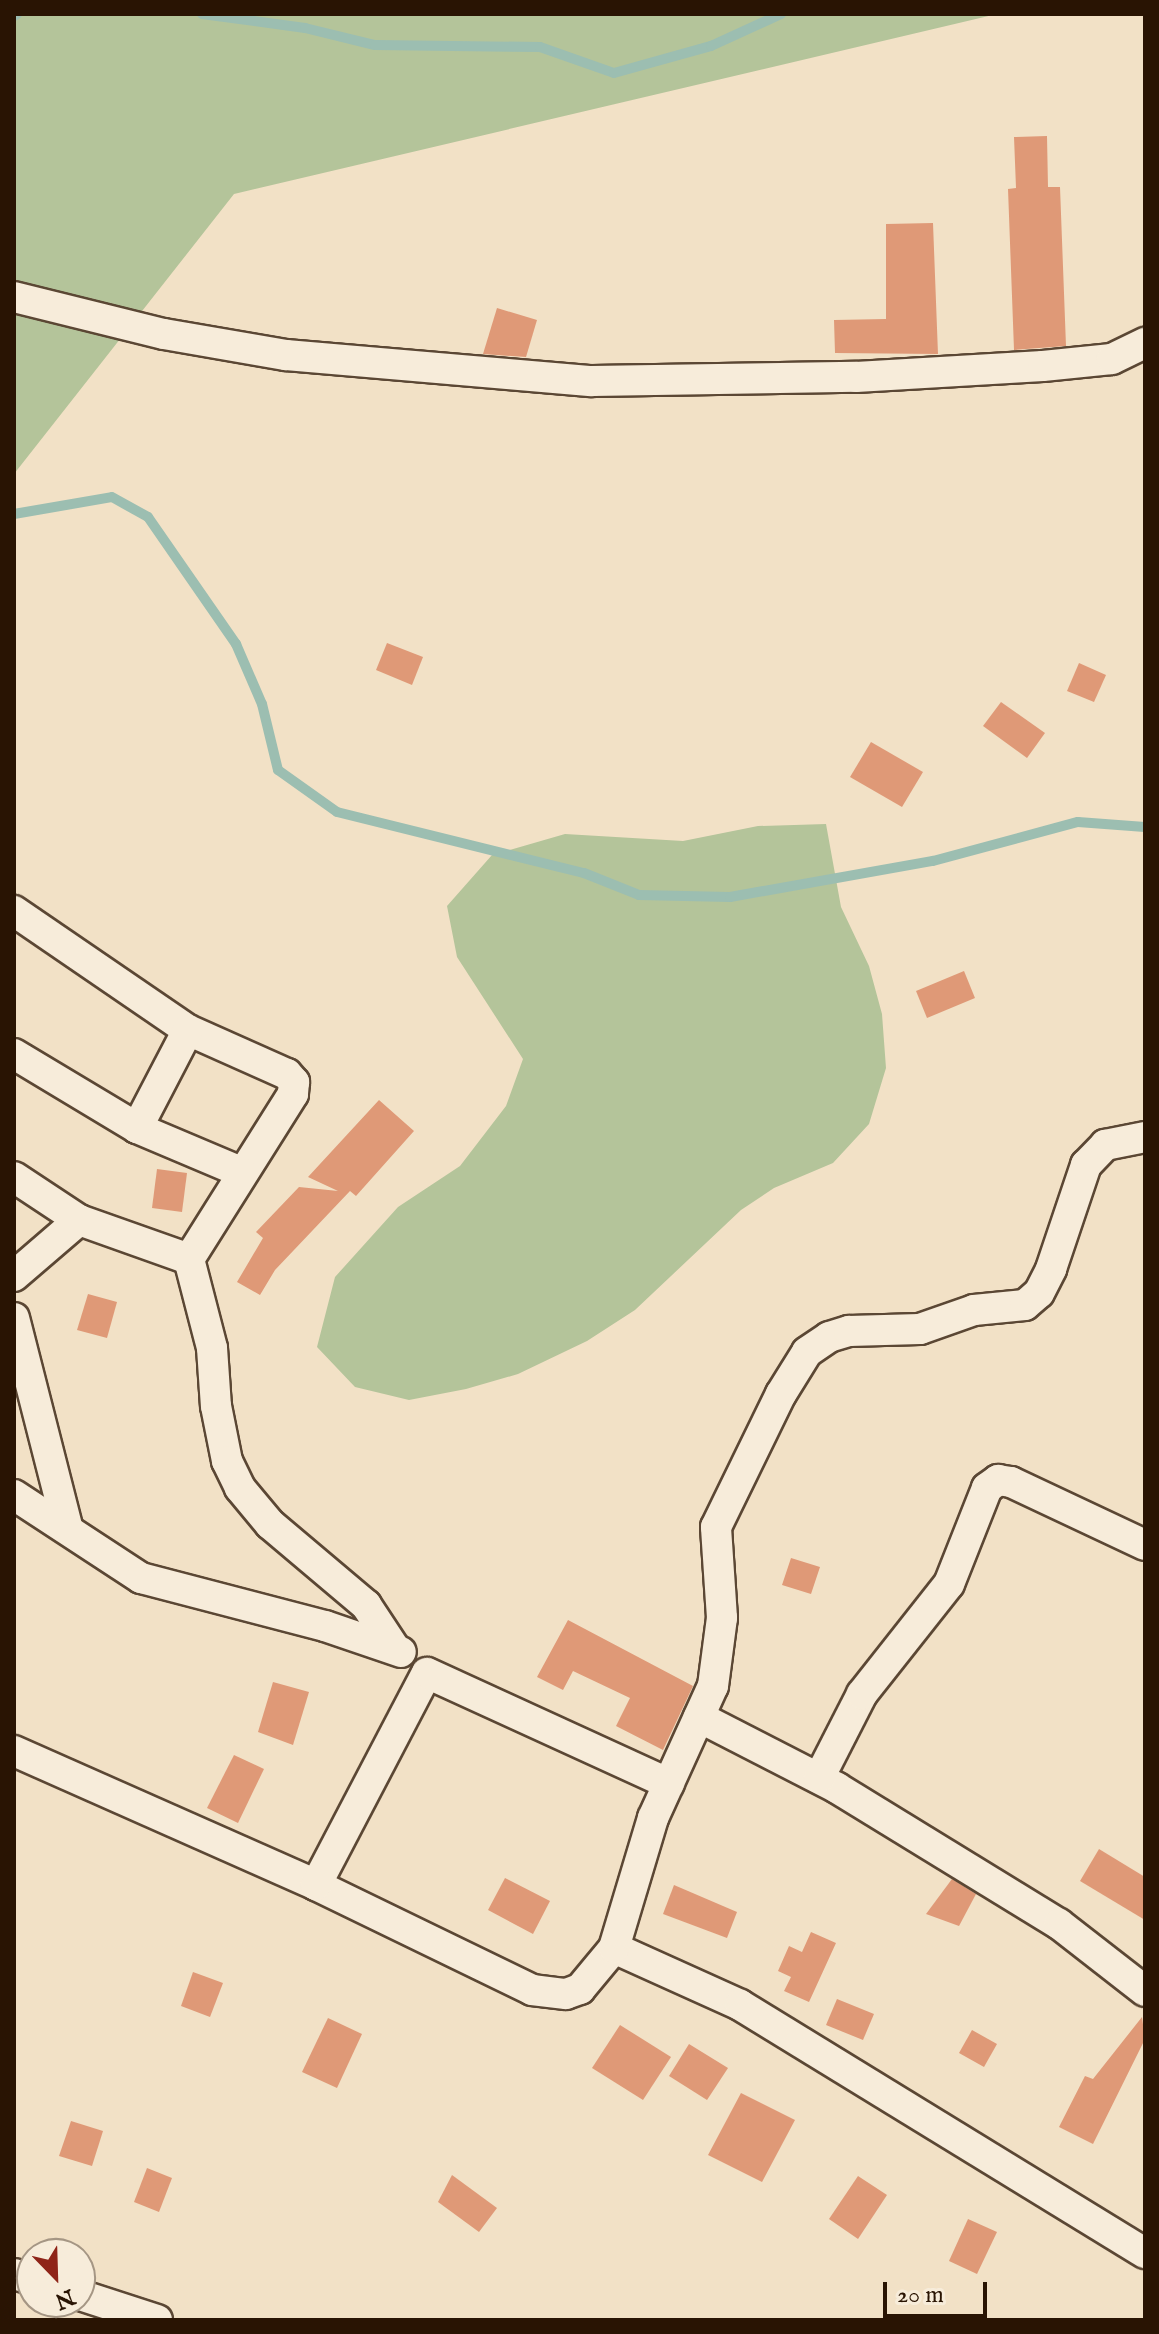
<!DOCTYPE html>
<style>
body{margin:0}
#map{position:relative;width:1159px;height:2334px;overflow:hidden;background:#f2e1c6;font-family:"IM FELL English",serif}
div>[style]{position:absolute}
.green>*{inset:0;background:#b4c49a}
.stream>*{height:10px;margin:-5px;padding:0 5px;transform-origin:5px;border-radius:5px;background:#9cbeb1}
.building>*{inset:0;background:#df9977}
.roads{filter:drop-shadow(2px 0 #5b4734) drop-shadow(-2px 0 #5b4734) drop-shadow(0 2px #5b4734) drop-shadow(0 -2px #5b4734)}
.minor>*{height:30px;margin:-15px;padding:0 15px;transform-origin:15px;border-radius:15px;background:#f7ecda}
span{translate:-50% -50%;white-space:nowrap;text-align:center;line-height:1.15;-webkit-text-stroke:8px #f7ecda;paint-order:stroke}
.frame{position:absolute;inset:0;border:16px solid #291403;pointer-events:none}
.north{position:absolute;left:16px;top:2238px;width:80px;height:80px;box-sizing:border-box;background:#f7ecda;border:2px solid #a59684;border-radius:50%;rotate:157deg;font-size:22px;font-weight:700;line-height:32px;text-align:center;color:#291403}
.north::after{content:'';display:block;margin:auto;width:28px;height:36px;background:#8f2418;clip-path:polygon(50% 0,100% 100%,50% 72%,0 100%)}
.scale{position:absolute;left:883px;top:2282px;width:104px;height:36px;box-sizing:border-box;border:4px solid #291403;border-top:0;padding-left:10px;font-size:24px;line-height:28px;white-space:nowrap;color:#291403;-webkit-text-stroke:6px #f7ecda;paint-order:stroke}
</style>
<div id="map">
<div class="green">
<div style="clip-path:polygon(14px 14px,997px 14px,234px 194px,14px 474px)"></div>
<div style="clip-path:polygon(826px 824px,841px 907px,869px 966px,882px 1014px,886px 1068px,869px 1124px,833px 1163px,774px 1188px,741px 1210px,635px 1310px,587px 1341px,518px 1374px,466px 1389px,409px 1400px,355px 1387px,317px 1347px,335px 1277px,398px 1207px,460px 1166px,506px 1106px,523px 1059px,457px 957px,447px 906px,492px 855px,565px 834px,683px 841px,758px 826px)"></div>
</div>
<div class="stream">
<div style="left:202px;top:14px;width:104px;rotate:7.7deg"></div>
<div style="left:305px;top:28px;width:72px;rotate:13.7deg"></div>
<div style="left:375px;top:45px;width:165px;rotate:0.7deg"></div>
<div style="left:540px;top:47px;width:78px;rotate:19.4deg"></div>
<div style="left:614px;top:73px;width:101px;rotate:-15.6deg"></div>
<div style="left:711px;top:46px;width:77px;rotate:-24.6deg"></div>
<div style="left:14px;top:16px;width:4px;rotate:-34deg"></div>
<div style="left:14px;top:514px;width:99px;rotate:-9.8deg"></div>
<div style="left:112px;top:497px;width:41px;rotate:29.1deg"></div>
<div style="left:148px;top:517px;width:155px;rotate:55.3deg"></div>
<div style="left:236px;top:644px;width:65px;rotate:66.6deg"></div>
<div style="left:262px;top:704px;width:68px;rotate:76.4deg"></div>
<div style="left:278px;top:770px;width:72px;rotate:35.4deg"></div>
<div style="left:337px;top:812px;width:254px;rotate:13.9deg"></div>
<div style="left:584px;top:873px;width:59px;rotate:21.8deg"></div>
<div style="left:639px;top:895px;width:91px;rotate:1.3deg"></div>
<div style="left:730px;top:897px;width:206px;rotate:-10.1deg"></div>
<div style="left:933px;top:861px;width:150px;rotate:-15.1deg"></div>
<div style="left:1078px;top:822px;width:67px;rotate:4.3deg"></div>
</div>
<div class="building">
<div style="clip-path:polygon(1047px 136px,1048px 187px,1060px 187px,1066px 346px,1014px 350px,1008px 189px,1016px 188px,1014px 137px)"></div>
<div style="clip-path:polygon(933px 223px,938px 354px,835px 353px,834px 320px,886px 319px,886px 224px)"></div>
<div style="clip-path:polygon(497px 308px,537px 320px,526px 357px,483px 354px)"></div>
<div style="clip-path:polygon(387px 643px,423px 657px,412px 685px,376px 670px)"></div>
<div style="clip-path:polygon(1079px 663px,1106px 675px,1094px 702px,1067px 691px)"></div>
<div style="clip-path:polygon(1001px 702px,1045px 733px,1027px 758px,983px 726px)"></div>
<div style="clip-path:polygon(871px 742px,923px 772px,902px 807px,850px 777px)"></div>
<div style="clip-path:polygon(964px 971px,975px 998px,927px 1018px,916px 991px)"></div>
<div style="clip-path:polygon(379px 1100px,414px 1131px,356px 1196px,350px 1191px,275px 1270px,260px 1295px,237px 1282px,263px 1238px,256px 1232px,299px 1187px,338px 1191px,308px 1177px)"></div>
<div style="clip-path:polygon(157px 1169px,187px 1173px,182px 1212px,152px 1208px)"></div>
<div style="clip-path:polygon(88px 1294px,117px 1302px,107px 1338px,77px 1330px)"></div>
<div style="clip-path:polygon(791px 1558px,820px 1567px,811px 1594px,782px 1585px)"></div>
<div style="clip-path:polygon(568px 1620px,693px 1686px,663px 1750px,616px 1726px,630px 1698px,573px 1671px,563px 1690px,537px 1677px)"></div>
<div style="clip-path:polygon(273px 1682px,309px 1692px,293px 1745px,258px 1732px)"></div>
<div style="clip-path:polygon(234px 1755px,264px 1769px,238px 1823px,207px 1808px)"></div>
<div style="clip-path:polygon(1099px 1849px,1145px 1877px,1145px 1920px,1080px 1881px)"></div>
<div style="clip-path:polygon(505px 1878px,550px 1901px,533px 1934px,488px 1910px)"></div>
<div style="clip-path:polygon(952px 1879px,976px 1894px,959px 1926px,926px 1914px)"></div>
<div style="clip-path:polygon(674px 1885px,737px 1912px,727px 1938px,663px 1914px)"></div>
<div style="clip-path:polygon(811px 1932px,836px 1943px,809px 2002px,784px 1991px,791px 1977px,778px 1971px,789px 1946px,802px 1952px)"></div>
<div style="clip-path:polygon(193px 1972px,223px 1983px,210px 2017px,181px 2006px)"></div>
<div style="clip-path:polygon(837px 1999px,874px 2014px,863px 2040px,826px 2025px)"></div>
<div style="clip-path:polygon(1142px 2017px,1145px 2039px,1093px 2144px,1059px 2127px,1085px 2076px,1093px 2079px)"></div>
<div style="clip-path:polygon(328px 2018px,362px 2034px,337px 2088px,302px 2072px)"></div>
<div style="clip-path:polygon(620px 2025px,671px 2057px,643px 2100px,592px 2068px)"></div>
<div style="clip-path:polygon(972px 2030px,997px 2044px,984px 2067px,959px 2053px)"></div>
<div style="clip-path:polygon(689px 2044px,728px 2068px,707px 2100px,669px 2076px)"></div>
<div style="clip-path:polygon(741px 2093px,795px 2120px,762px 2182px,708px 2155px)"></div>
<div style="clip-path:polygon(71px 2121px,103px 2131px,92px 2166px,59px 2156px)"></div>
<div style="clip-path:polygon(147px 2168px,172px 2178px,159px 2212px,134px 2202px)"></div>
<div style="clip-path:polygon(452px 2175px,497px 2208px,479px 2232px,438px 2202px)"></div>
<div style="clip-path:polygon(858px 2176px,887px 2195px,858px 2239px,829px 2219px)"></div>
<div style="clip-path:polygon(968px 2219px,997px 2232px,977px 2274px,949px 2261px)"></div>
</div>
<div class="roads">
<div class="minor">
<div style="left:14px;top:297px;width:154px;rotate:13.9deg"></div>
<div style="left:164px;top:334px;width:124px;rotate:9.8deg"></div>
<div style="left:286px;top:355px;width:307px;rotate:4.9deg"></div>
<div style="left:592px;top:381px;width:264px;rotate:-0.9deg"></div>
<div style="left:856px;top:377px;width:187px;rotate:-3.4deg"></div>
<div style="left:1043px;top:366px;width:69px;rotate:-5.8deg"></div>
<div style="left:1112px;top:359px;width:37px;rotate:-26deg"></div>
<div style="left:14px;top:911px;width:211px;rotate:34.4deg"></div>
<div style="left:188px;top:1030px;width:108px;rotate:24deg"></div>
<div style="left:287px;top:1074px;width:11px;rotate:49deg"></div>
<div style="left:294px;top:1082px;width:12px;rotate:95deg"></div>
<div style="left:293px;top:1094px;width:195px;rotate:122.2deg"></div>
<div style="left:189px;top:1259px;width:117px;rotate:-160.5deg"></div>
<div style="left:79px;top:1220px;width:78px;rotate:-146.5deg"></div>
<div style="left:14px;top:1054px;width:144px;rotate:31deg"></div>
<div style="left:137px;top:1128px;width:113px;rotate:22.9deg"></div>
<div style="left:137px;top:1128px;width:110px;rotate:-62.5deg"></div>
<div style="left:189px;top:1259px;width:92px;rotate:75.5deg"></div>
<div style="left:212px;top:1348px;width:58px;rotate:86.1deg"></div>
<div style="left:216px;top:1406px;width:56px;rotate:78.7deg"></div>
<div style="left:227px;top:1461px;width:30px;rotate:64deg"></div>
<div style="left:240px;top:1488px;width:47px;rotate:50.2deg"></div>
<div style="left:270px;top:1524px;width:126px;rotate:40.2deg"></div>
<div style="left:366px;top:1605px;width:53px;rotate:56.6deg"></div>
<div style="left:14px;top:1276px;width:86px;rotate:-40.7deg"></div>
<div style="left:14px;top:1318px;width:215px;rotate:75.7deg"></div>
<div style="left:14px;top:1495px;width:152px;rotate:33.2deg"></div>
<div style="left:141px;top:1578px;width:190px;rotate:14.6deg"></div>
<div style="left:325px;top:1626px;width:80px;rotate:18.9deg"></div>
<div style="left:699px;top:1717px;width:155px;rotate:27.2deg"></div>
<div style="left:837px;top:1788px;width:260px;rotate:31.5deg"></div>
<div style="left:1059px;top:1924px;width:109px;rotate:37.9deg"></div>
<div style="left:14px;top:1751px;width:330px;rotate:23.9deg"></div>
<div style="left:316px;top:1885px;width:240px;rotate:25.9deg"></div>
<div style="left:532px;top:1990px;width:34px;rotate:7deg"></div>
<div style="left:566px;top:1994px;width:15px;rotate:-20deg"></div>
<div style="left:580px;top:1989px;width:53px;rotate:-50.3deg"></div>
<div style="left:614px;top:1948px;width:138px;rotate:24.3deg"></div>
<div style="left:740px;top:2005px;width:475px;rotate:31.5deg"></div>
<div style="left:819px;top:1778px;width:94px;rotate:-62.9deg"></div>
<div style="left:862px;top:1694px;width:140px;rotate:-51.7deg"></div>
<div style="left:949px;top:1584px;width:103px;rotate:-68.4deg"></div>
<div style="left:987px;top:1488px;width:14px;rotate:-36deg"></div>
<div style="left:998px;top:1480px;width:13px;rotate:9deg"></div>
<div style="left:1011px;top:1482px;width:148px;rotate:25.2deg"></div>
<div style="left:316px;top:1885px;width:239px;rotate:-62.4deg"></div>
<div style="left:427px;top:1673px;width:266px;rotate:24.6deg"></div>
<div style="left:614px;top:1948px;width:136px;rotate:-73.3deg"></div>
<div style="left:653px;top:1818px;width:145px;rotate:-65.6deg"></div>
<div style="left:713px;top:1686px;width:69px;rotate:-82.5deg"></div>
<div style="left:722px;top:1618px;width:91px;rotate:-93.8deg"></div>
<div style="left:716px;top:1527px;width:148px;rotate:-64deg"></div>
<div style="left:781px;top:1394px;width:49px;rotate:-58.2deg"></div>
<div style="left:807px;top:1352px;width:27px;rotate:-34deg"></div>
<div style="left:829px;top:1337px;width:21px;rotate:-17deg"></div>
<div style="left:849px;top:1331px;width:71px;rotate:-1.6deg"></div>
<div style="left:920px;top:1329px;width:57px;rotate:-19.4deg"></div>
<div style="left:974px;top:1310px;width:51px;rotate:-5.6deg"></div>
<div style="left:1025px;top:1305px;width:18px;rotate:-41deg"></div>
<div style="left:1039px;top:1293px;width:27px;rotate:-63deg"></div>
<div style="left:1051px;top:1269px;width:110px;rotate:-71.4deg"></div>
<div style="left:1086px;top:1165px;width:28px;rotate:-46deg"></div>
<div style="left:1105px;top:1145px;width:41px;rotate:-11.3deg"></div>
<div style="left:14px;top:2274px;width:19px;rotate:16deg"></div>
<div style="left:80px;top:2295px;width:81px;rotate:18deg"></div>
</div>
</div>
<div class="frame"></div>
<div class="north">N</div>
<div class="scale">20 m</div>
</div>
